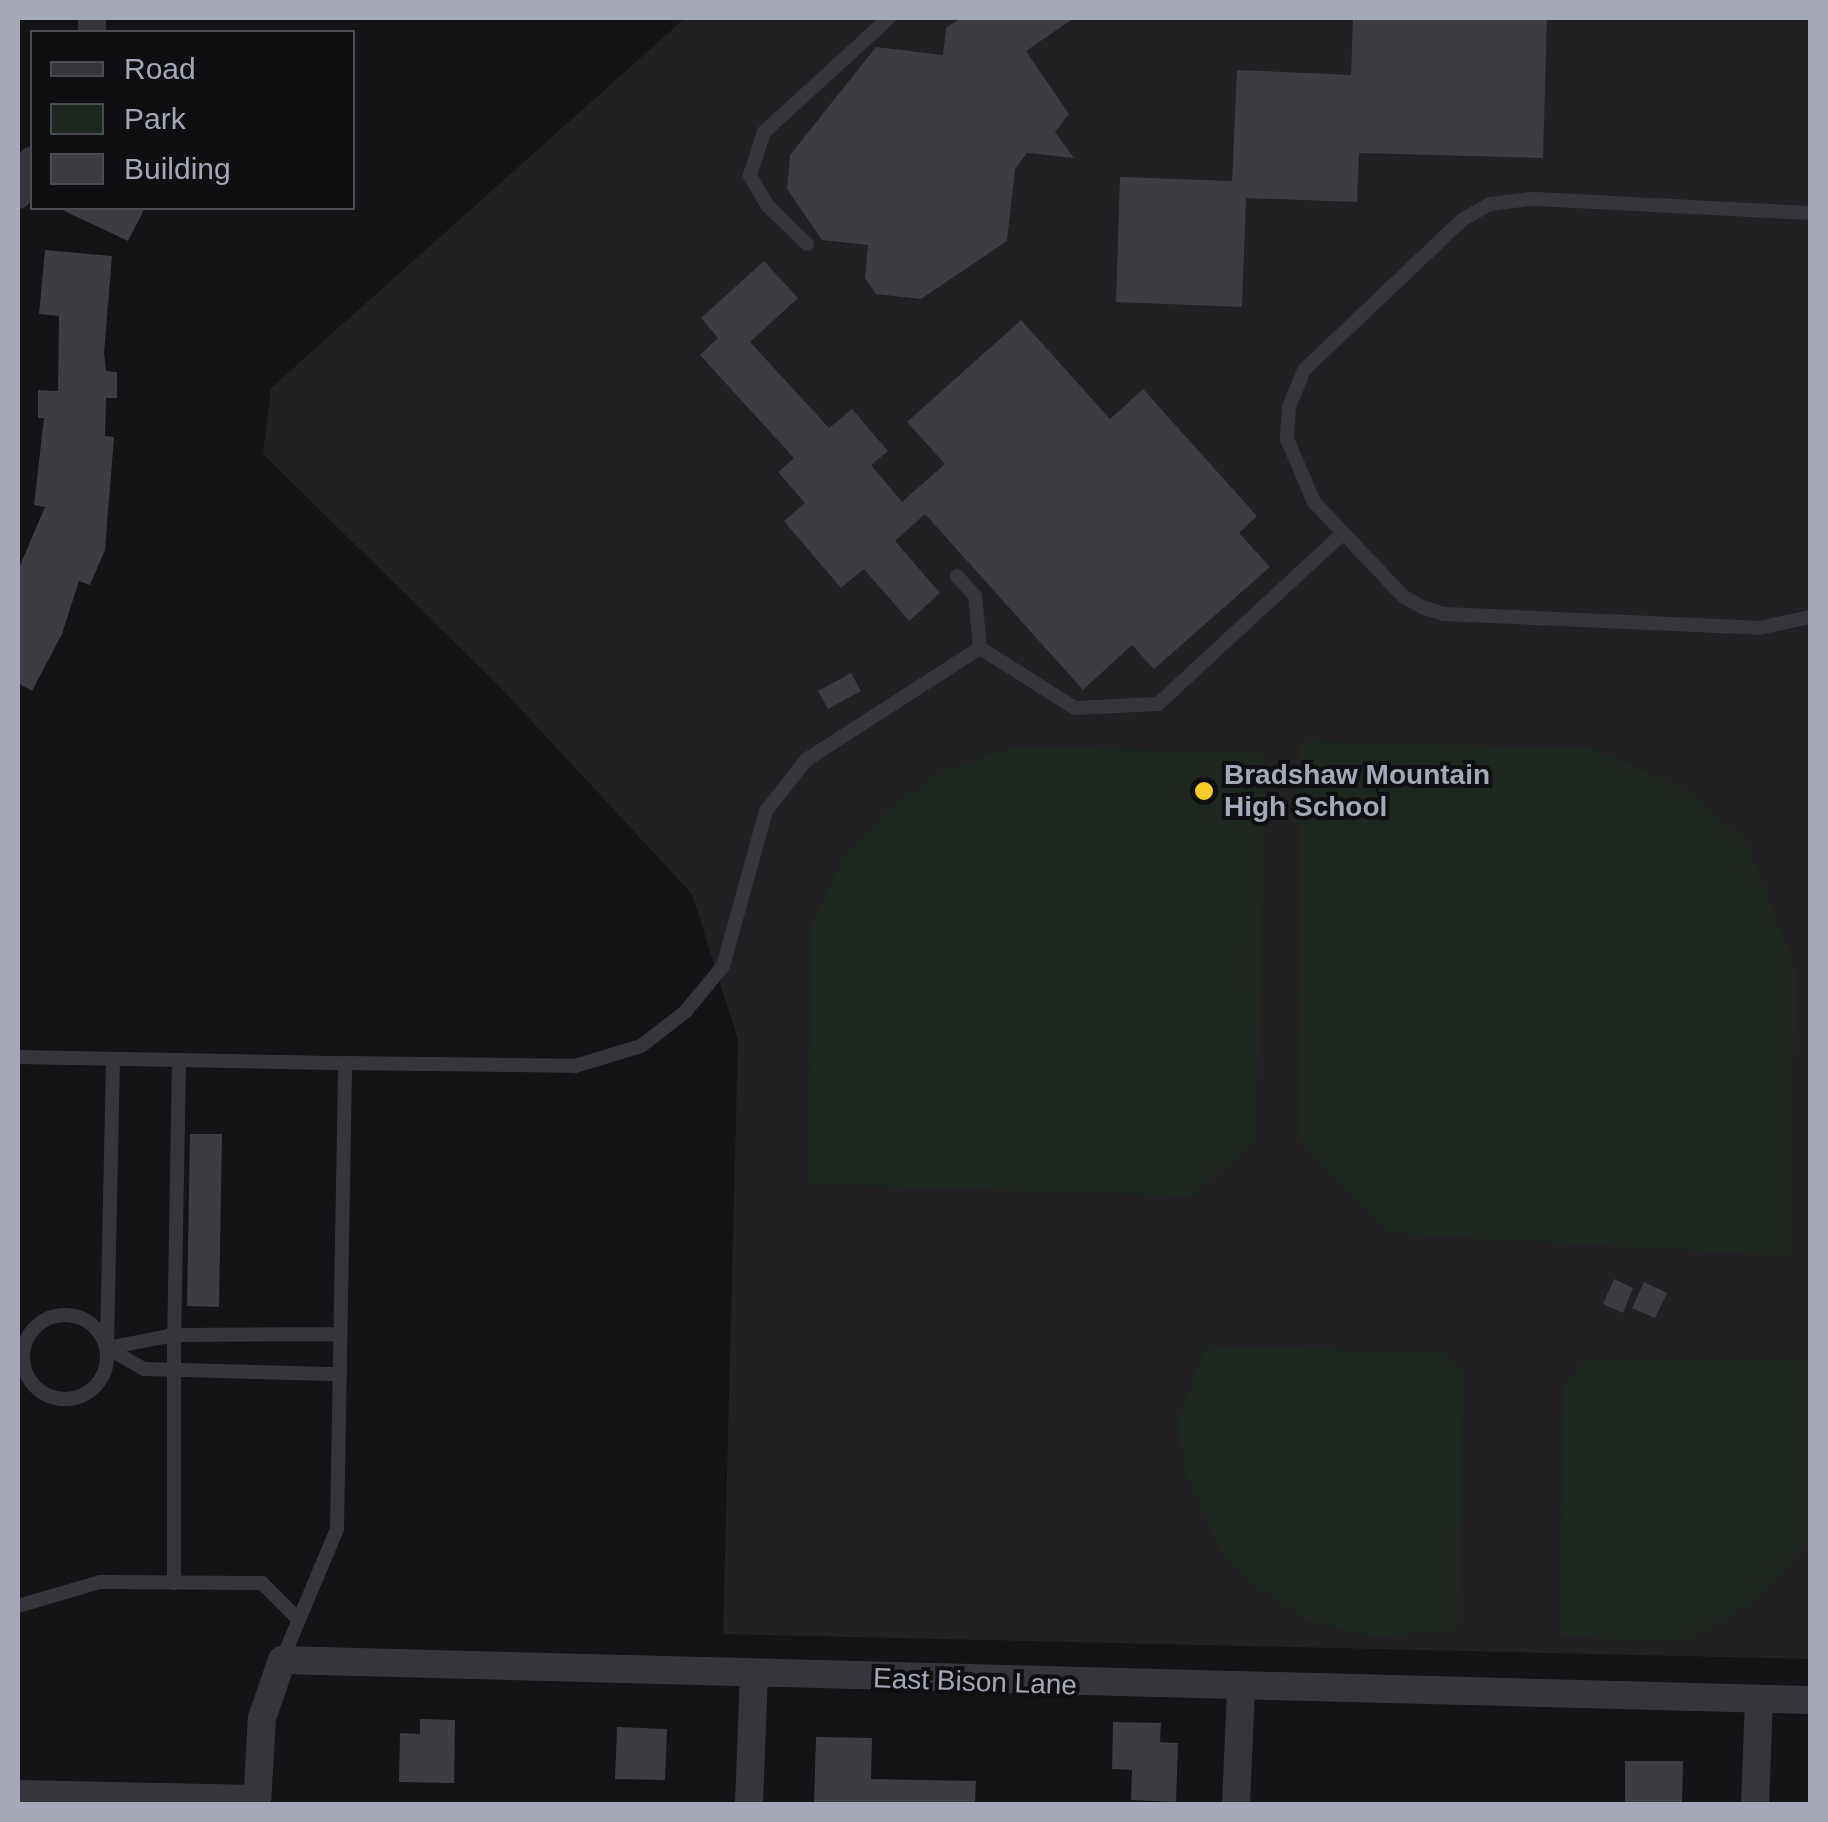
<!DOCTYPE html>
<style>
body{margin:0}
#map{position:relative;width:1828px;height:1822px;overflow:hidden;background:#141416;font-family:Arial,sans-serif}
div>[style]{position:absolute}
.built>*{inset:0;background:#212023}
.green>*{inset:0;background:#1e2620}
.building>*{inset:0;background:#3c3c41}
.service>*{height:14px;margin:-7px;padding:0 7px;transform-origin:7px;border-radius:7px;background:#35353b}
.service>.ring{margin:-7px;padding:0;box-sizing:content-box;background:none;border:14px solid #35353b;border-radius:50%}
.minor>*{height:28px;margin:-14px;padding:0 14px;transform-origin:14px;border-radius:14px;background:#35353b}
.dots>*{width:28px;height:28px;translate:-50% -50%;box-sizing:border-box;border:5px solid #0f0f11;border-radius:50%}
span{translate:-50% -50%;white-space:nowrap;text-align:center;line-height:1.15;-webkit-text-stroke:8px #0f0f11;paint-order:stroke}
.poi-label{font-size:28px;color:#a5a9b7;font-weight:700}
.left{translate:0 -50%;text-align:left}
.street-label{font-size:28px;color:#a5a9b7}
.frame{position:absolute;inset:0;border:20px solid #a5a9b7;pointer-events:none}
.legend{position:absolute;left:30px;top:30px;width:325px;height:180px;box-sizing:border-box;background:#0f0f11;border:2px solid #4b4d53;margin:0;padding:12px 18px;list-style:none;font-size:30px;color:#a5a9b7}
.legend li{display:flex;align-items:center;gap:20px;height:50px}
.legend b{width:50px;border:2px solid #4b4d53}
</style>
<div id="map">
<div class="built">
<div style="clip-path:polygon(685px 18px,1810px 18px,1810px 1659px,723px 1634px,738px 1040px,692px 894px,501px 688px,263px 454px,271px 388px)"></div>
</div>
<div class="green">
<div style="clip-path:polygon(1301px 741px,1592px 749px,1683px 787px,1746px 841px,1796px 969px,1790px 1256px,1388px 1233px,1299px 1139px)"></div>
<div style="clip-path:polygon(1015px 747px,1265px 753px,1257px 1140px,1192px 1196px,809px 1184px,811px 927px,843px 857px,887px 810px,939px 773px)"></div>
<div style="clip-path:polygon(1206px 1346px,1447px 1353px,1463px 1372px,1458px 1630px,1375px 1637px,1305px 1619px,1244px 1578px,1222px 1552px,1185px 1473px,1178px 1420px)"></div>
<div style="clip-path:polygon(1585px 1359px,1810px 1361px,1810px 1541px,1752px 1603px,1687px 1642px,1560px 1636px,1564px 1385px)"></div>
</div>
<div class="building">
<div style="clip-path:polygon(961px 18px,1074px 18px,1026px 51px,1069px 114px,1055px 132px,1074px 158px,1027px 153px,1015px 169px,1007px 241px,921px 299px,876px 294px,865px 278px,868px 245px,822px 240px,787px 189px,790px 155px,876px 47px,943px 55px,946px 28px)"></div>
<div style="clip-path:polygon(1353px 18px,1547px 18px,1543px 158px,1359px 153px,1357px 202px,1246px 198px,1242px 307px,1116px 302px,1120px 177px,1232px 181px,1237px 70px,1351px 75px)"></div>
<div style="clip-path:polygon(58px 208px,145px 208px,128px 241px)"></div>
<div style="clip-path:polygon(45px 250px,112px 256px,104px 353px,106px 371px,117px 372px,117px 398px,106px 398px,105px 436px,114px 437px,105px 550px,90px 585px,79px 581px,62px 634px,32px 691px,18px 683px,18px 570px,45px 507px,34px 505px,44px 418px,38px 418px,38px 390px,58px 391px,59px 316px,39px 314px)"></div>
<div style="clip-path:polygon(764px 261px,798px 298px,750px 342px,829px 428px,852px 409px,888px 451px,871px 465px,902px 502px,945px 464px,907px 422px,1021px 320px,1110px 419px,1143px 389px,1257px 516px,1239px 533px,1270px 567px,1154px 669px,1132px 645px,1083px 690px,925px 514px,895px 541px,940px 593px,909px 621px,864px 569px,841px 588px,784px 521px,805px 503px,778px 472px,794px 458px,700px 355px,718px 338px,701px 318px)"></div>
<div style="clip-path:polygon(851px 673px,861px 691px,828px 709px,818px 691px)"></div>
<div style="clip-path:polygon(190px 1134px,222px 1134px,219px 1307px,187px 1306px)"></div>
<div style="clip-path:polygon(1614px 1279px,1633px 1288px,1623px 1313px,1603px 1304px)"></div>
<div style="clip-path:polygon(1644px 1282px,1667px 1293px,1655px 1318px,1632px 1308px)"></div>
<div style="clip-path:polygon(420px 1719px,455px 1720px,454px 1783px,399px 1782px,400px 1733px,420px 1734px)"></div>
<div style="clip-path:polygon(1113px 1722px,1161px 1723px,1160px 1742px,1178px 1743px,1176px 1802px,1131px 1800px,1132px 1770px,1112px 1769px)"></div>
<div style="clip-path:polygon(617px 1727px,667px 1729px,665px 1780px,615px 1779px)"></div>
<div style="clip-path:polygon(816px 1737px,872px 1738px,871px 1779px,976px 1781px,975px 1804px,814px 1804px)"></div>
<div style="clip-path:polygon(1625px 1761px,1683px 1761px,1682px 1804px,1625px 1804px)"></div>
</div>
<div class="service">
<div style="left:1810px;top:213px;width:280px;rotate:-177.1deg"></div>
<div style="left:1530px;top:199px;width:40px;rotate:172.9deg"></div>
<div style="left:1490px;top:204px;width:31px;rotate:151deg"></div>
<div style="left:1463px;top:219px;width:219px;rotate:136.5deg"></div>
<div style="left:1304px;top:370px;width:40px;rotate:112deg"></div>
<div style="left:1289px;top:407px;width:32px;rotate:94deg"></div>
<div style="left:1287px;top:439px;width:69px;rotate:66.8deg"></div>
<div style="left:1314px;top:502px;width:129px;rotate:46.6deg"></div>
<div style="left:1403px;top:596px;width:22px;rotate:30deg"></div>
<div style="left:1422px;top:607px;width:23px;rotate:18deg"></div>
<div style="left:1444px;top:614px;width:315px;rotate:2.5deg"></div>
<div style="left:1759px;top:628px;width:52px;rotate:-12.2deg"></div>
<div style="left:807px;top:244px;width:56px;rotate:-135.7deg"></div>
<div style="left:767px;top:205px;width:34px;rotate:-120deg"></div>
<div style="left:750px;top:175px;width:45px;rotate:-72deg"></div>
<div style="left:764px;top:132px;width:169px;rotate:-42.4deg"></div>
<div style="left:957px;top:576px;width:27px;rotate:48deg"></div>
<div style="left:975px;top:596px;width:52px;rotate:84.5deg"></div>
<div style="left:18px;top:1057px;width:327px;rotate:1.1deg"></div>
<div style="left:113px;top:1059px;width:289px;rotate:91.2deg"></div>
<div style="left:107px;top:1348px;width:43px;rotate:29.6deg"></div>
<div style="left:144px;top:1369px;width:196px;rotate:1.5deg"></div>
<div style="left:179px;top:1060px;width:275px;rotate:91deg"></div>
<div style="left:174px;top:1335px;width:166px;rotate:-0.3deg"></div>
<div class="ring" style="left:23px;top:1315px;width:70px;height:70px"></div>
<div style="left:107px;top:1348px;width:68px;rotate:-11deg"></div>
<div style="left:174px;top:1335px;width:248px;rotate:90deg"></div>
<div style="left:18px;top:1606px;width:85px;rotate:-16.3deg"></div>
<div style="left:100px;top:1582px;width:162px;rotate:0.4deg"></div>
<div style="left:262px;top:1583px;width:52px;rotate:45deg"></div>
<div style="left:282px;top:1660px;width:142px;rotate:-67.2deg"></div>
<div style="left:337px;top:1529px;width:466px;rotate:-89deg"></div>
<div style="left:345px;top:1063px;width:230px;rotate:0.7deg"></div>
<div style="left:575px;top:1066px;width:69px;rotate:-16.9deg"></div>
<div style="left:641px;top:1046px;width:56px;rotate:-37.7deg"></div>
<div style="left:685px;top:1012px;width:60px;rotate:-50.4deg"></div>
<div style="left:723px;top:966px;width:161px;rotate:-74.5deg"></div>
<div style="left:766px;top:811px;width:65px;rotate:-51.9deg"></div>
<div style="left:806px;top:760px;width:207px;rotate:-32.8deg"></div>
<div style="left:980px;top:648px;width:112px;rotate:32.3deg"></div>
<div style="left:1075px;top:708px;width:83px;rotate:-2.8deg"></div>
<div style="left:1158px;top:704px;width:252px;rotate:-42.7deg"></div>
</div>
<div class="minor">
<div style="left:92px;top:18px;width:14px;rotate:90deg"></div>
<div style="left:18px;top:195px;width:37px;rotate:-68deg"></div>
<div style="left:18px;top:1794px;width:239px;rotate:1.2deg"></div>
<div style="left:257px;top:1804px;width:86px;rotate:-86.7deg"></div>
<div style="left:262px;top:1718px;width:61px;rotate:-71deg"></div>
<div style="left:282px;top:1660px;width:1529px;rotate:1.5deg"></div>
<div style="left:749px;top:1804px;width:128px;rotate:-87.8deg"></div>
<div style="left:1236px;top:1804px;width:115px;rotate:-87.5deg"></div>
<div style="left:1755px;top:1804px;width:105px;rotate:-87.8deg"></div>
</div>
<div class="dots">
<div style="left:1204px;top:791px;background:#f9cb29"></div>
</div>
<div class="poi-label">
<span class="left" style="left:1224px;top:791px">Bradshaw Mountain<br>High School</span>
</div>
<div class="street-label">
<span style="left:975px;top:1682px;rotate:2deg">East Bison Lane</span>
</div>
<div class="frame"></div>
<ul class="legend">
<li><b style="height:12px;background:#35353b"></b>Road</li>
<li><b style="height:28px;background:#1e2620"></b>Park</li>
<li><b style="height:28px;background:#3c3c41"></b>Building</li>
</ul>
</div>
